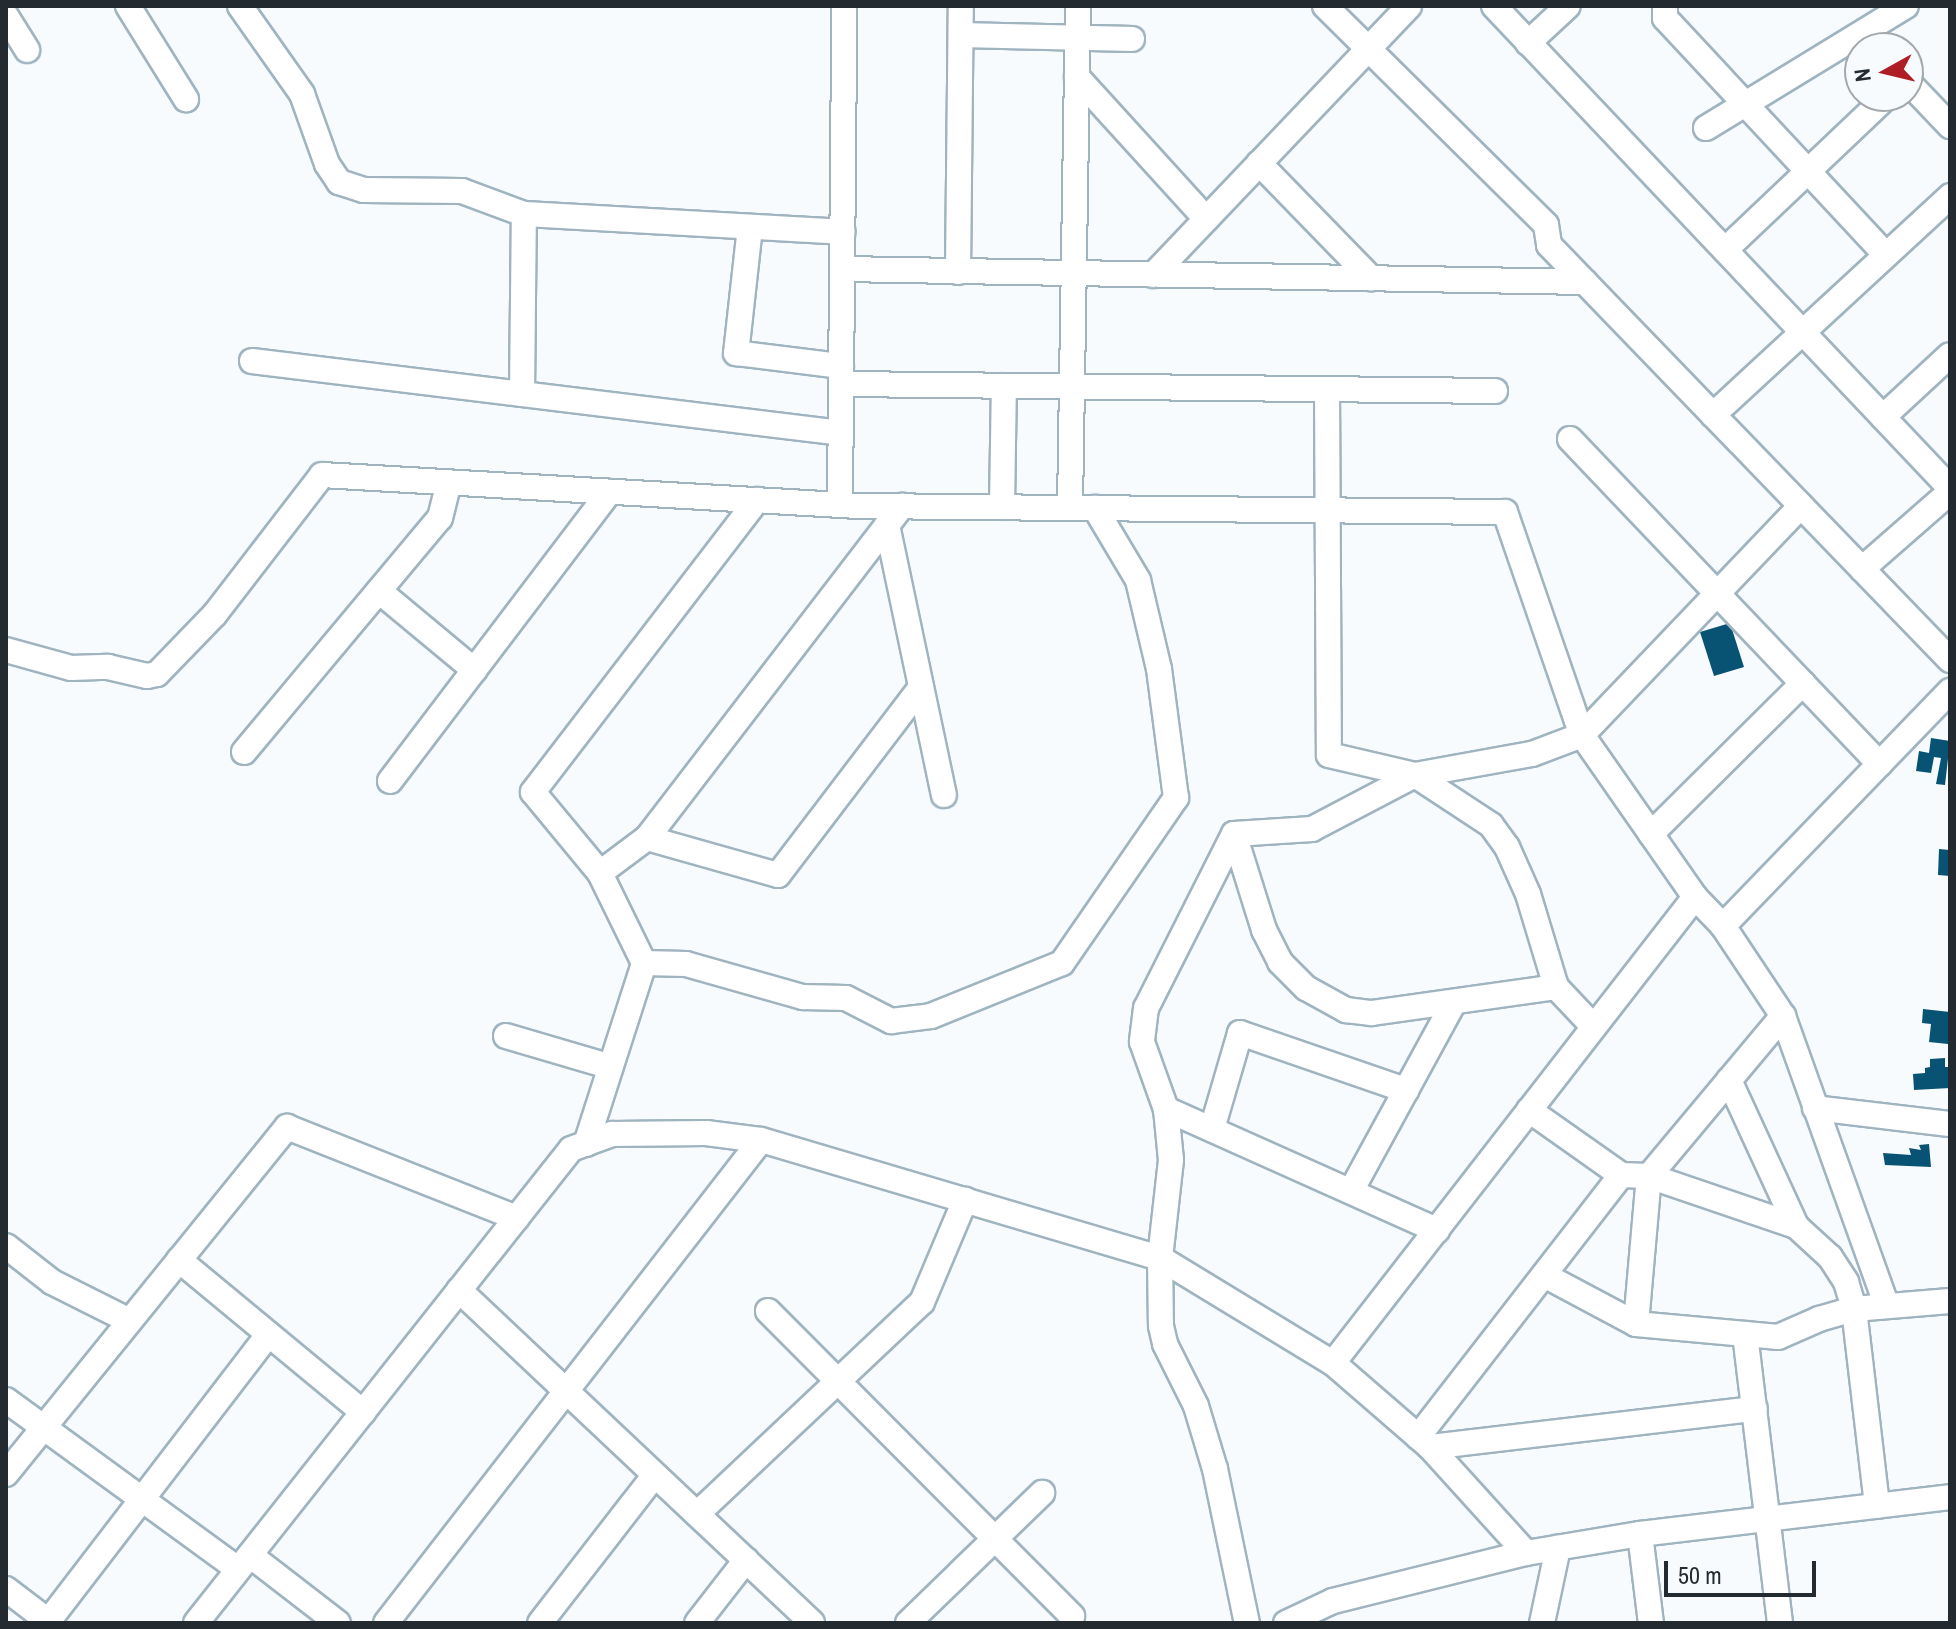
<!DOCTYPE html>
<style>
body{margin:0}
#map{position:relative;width:1956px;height:1629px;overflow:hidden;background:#f7fbfe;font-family:"Archivo Narrow",sans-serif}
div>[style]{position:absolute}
.building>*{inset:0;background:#085374}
.roads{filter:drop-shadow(2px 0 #a0b4c0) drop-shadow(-2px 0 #a0b4c0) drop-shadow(0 2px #a0b4c0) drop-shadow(0 -2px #a0b4c0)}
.minor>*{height:24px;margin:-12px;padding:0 12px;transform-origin:12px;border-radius:12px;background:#fff}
span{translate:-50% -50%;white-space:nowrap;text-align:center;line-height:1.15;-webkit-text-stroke:8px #f7fbfe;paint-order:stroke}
.frame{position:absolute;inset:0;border:8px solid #232b30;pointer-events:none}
.north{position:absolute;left:1844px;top:32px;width:80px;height:80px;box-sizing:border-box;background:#f7fbfe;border:2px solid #a2a8ac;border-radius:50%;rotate:262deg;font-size:22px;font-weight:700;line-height:32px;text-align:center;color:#232b30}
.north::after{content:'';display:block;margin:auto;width:28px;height:36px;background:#af1d25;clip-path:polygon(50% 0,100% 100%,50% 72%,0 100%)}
.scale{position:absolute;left:1664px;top:1561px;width:152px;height:36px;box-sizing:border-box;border:4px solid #232b30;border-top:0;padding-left:10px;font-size:24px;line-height:28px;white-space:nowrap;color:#232b30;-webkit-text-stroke:6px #f7fbfe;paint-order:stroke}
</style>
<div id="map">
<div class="building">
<div style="clip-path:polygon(1730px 623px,1744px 667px,1714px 676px,1700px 632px)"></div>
<div style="clip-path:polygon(1931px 738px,1950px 741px,1945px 785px,1936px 784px,1941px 758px,1934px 757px,1931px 773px,1916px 771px,1919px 751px,1929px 753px)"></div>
<div style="clip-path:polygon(1939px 849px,1950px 850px,1950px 876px,1938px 875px)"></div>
<div style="clip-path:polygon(1923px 1009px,1950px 1012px,1948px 1044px,1929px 1042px,1931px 1024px,1922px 1023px)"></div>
<div style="clip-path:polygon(1945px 1058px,1945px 1067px,1950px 1067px,1950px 1088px,1914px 1090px,1913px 1074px,1925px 1073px,1925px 1068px,1930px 1067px,1930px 1059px)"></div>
<div style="clip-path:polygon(1929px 1144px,1931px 1167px,1885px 1165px,1883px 1153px,1911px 1155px,1909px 1148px,1921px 1150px,1919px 1145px)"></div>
</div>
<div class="roads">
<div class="minor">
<div style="left:128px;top:6px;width:110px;rotate:58.1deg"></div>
<div style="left:240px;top:6px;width:108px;rotate:54.8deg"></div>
<div style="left:302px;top:94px;width:74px;rotate:70.3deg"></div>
<div style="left:327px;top:164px;width:22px;rotate:56deg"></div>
<div style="left:339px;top:182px;width:26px;rotate:18deg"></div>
<div style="left:364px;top:190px;width:98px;rotate:0.6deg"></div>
<div style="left:462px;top:191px;width:66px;rotate:20.4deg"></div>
<div style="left:524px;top:214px;width:319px;rotate:3.2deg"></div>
<div style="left:1325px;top:6px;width:311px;rotate:44.7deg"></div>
<div style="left:1546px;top:225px;width:20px;rotate:81deg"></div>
<div style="left:1549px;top:245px;width:577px;rotate:45.98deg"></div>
<div style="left:1494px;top:6px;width:664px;rotate:46.59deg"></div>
<div style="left:1665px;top:6px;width:12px;rotate:90deg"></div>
<div style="left:1665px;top:18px;width:324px;rotate:47deg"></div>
<div style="left:6px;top:16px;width:40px;rotate:58deg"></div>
<div style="left:961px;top:35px;width:171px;rotate:1.3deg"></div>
<div style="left:1528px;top:43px;width:54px;rotate:-42.8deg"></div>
<div style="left:1077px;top:77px;width:192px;rotate:47.7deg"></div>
<div style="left:1908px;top:82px;width:61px;rotate:46.3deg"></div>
<div style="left:1706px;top:128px;width:234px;rotate:-31.4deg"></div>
<div style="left:1259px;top:163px;width:161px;rotate:45.8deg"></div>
<div style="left:750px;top:227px;width:127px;rotate:96.3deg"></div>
<div style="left:736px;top:353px;width:106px;rotate:7.1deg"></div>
<div style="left:1725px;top:250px;width:224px;rotate:-43.5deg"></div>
<div style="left:842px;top:269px;width:743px;rotate:1deg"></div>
<div style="left:958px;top:272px;width:266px;rotate:-89.4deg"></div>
<div style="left:1153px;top:275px;width:371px;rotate:-46.4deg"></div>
<div style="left:252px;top:361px;width:593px;rotate:6.97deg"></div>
<div style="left:841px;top:384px;width:654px;rotate:0.61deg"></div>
<div style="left:1327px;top:389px;width:366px;rotate:89.7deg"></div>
<div style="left:1329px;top:755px;width:88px;rotate:13.1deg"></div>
<div style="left:1415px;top:775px;width:91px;rotate:33.3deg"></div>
<div style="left:1491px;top:825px;width:27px;rotate:54deg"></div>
<div style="left:1507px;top:847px;width:51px;rotate:65.9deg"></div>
<div style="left:1528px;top:894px;width:97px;rotate:73.2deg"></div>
<div style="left:1556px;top:987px;width:55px;rotate:46.5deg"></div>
<div style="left:522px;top:394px;width:180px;rotate:-89.4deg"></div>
<div style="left:1713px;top:415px;width:323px;rotate:-42.7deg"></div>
<div style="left:1883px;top:417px;width:91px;rotate:-42.8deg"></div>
<div style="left:1570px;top:439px;width:449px;rotate:46.4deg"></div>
<div style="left:840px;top:505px;width:499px;rotate:-89.5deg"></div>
<div style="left:1002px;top:507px;width:121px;rotate:-89.1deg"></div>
<div style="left:1070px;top:508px;width:502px;rotate:-89.09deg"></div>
<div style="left:887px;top:525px;width:276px;rotate:78.1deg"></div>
<div style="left:1862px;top:569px;width:117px;rotate:-41.2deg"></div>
<div style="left:379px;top:591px;width:124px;rotate:39.7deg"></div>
<div style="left:6px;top:650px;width:67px;rotate:15.5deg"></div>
<div style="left:71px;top:668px;width:37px;rotate:-2deg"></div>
<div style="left:108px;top:667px;width:40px;rotate:13deg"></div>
<div style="left:147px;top:676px;width:10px;rotate:-11deg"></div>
<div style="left:157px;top:674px;width:83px;rotate:-46deg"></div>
<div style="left:215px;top:614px;width:175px;rotate:-52.4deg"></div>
<div style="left:322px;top:475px;width:537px;rotate:3.31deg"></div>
<div style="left:858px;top:506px;width:647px;rotate:0.53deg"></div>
<div style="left:1505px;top:512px;width:236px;rotate:71deg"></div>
<div style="left:1582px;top:735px;width:198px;rotate:55.1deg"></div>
<div style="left:1695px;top:897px;width:40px;rotate:46deg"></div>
<div style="left:1723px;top:926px;width:108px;rotate:56.3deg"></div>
<div style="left:1783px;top:1016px;width:308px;rotate:70.3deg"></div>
<div style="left:244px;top:752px;width:305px;rotate:-50.1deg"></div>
<div style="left:440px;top:518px;width:37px;rotate:-76deg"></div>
<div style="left:390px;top:781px;width:363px;rotate:-52.8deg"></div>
<div style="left:1234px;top:834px;width:195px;rotate:116.8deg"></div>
<div style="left:1146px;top:1008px;width:34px;rotate:97deg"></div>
<div style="left:1142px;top:1042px;width:71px;rotate:70.3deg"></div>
<div style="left:1166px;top:1109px;width:51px;rotate:84.4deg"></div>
<div style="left:1171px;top:1160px;width:99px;rotate:96.4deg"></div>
<div style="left:1160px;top:1258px;width:68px;rotate:89.2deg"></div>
<div style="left:1161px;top:1326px;width:18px;rotate:77deg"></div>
<div style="left:1165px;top:1344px;width:69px;rotate:63.4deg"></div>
<div style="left:1196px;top:1406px;width:66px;rotate:73.2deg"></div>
<div style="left:1215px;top:1469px;width:157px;rotate:78.3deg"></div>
<div style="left:1234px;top:834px;width:78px;rotate:-3.7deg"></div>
<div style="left:1312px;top:829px;width:116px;rotate:-27.7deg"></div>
<div style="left:1415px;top:775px;width:119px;rotate:-10.2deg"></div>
<div style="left:1532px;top:754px;width:53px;rotate:-20.8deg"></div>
<div style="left:1582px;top:735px;width:317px;rotate:-46.3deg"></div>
<div style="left:1234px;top:834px;width:101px;rotate:72.6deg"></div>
<div style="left:1264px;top:930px;width:36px;rotate:63deg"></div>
<div style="left:1280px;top:962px;width:37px;rotate:45deg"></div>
<div style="left:1306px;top:988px;width:46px;rotate:28.8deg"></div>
<div style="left:1346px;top:1010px;width:26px;rotate:7deg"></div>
<div style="left:1372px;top:1013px;width:186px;rotate:-8deg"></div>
<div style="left:1651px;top:834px;width:214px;rotate:-44.8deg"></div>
<div style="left:647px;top:838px;width:136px;rotate:15.8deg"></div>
<div style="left:778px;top:875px;width:236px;rotate:-52.7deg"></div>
<div style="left:600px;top:873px;width:59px;rotate:-36.7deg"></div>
<div style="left:647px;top:838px;width:419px;rotate:-52.5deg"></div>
<div style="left:1723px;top:926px;width:327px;rotate:-46deg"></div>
<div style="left:644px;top:963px;width:42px;rotate:1.4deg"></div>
<div style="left:686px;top:964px;width:122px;rotate:15.8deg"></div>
<div style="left:803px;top:997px;width:43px;rotate:1.3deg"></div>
<div style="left:846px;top:998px;width:51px;rotate:27.1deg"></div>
<div style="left:891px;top:1021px;width:40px;rotate:-7.1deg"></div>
<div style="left:931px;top:1016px;width:141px;rotate:-22deg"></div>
<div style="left:1062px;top:963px;width:201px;rotate:-55.4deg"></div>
<div style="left:1176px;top:798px;width:130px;rotate:-97.5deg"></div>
<div style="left:1159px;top:669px;width:91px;rotate:-103.3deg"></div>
<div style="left:1138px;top:580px;width:84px;rotate:-120.8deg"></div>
<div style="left:506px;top:1036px;width:109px;rotate:16.4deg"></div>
<div style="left:1729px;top:1080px;width:161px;rotate:65.3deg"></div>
<div style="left:1796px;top:1226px;width:46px;rotate:42.4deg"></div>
<div style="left:1830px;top:1257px;width:30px;rotate:57deg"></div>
<div style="left:1846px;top:1282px;width:28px;rotate:73deg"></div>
<div style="left:1854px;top:1309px;width:198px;rotate:83.3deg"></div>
<div style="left:1815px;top:1108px;width:136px;rotate:6.8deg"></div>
<div style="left:1166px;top:1109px;width:297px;rotate:24.1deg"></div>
<div style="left:1529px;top:1110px;width:113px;rotate:35.2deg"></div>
<div style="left:1621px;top:1175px;width:28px;rotate:2deg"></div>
<div style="left:1649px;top:1176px;width:155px;rotate:18.8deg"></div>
<div style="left:1212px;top:1129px;width:100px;rotate:-73.7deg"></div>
<div style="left:1240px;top:1033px;width:176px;rotate:19deg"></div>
<div style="left:586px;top:1144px;width:190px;rotate:-72.2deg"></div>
<div style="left:644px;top:963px;width:100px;rotate:-116.1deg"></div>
<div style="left:600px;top:873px;width:105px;rotate:-129.6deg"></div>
<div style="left:533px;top:792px;width:368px;rotate:-52.5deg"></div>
<div style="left:1351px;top:1191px;width:215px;rotate:-61.4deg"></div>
<div style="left:6px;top:1246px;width:58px;rotate:38deg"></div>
<div style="left:52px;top:1282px;width:87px;rotate:26.6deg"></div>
<div style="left:179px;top:1260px;width:239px;rotate:39.6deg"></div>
<div style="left:1544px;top:1275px;width:104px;rotate:28deg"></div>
<div style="left:1636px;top:1324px;width:143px;rotate:5.2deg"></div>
<div style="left:1778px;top:1337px;width:45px;rotate:-23.7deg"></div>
<div style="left:1819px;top:1319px;width:36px;rotate:-16deg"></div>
<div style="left:1854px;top:1309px;width:96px;rotate:-4.8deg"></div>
<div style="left:459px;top:1290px;width:485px;rotate:43.3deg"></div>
<div style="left:768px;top:1311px;width:431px;rotate:45.1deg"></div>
<div style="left:1636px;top:1324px;width:149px;rotate:-85deg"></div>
<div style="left:1649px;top:1176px;width:209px;rotate:-50.1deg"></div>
<div style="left:1745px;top:1334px;width:291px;rotate:83.1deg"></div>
<div style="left:1333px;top:1363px;width:590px;rotate:-52.16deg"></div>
<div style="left:6px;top:1400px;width:287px;rotate:36.1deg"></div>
<div style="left:1418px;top:1437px;width:331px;rotate:-52.2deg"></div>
<div style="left:1430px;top:1447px;width:327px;rotate:-6.7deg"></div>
<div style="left:6px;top:1474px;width:447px;rotate:-51deg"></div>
<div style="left:287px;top:1127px;width:247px;rotate:21.6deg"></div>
<div style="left:697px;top:1514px;width:309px;rotate:-43.3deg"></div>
<div style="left:922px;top:1302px;width:111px;rotate:-67.1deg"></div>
<div style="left:1640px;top:1534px;width:90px;rotate:83deg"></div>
<div style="left:250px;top:1555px;width:111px;rotate:37.7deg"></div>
<div style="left:6px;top:1589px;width:53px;rotate:37.3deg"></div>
<div style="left:47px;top:1623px;width:364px;rotate:-52.5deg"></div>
<div style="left:196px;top:1623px;width:604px;rotate:-51.65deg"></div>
<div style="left:571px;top:1149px;width:44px;rotate:-20.1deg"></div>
<div style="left:612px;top:1134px;width:94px;rotate:-0.6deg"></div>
<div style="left:706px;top:1133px;width:55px;rotate:7.3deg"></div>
<div style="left:761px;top:1140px;width:416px;rotate:16.5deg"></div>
<div style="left:1160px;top:1258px;width:202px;rotate:31.3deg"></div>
<div style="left:1333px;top:1363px;width:128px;rotate:40.9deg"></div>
<div style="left:1430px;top:1447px;width:143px;rotate:47.8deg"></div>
<div style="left:386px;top:1623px;width:611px;rotate:-52.17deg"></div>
<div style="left:540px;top:1623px;width:187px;rotate:-52.2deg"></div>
<div style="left:697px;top:1623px;width:80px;rotate:-52.1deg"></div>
<div style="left:908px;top:1623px;width:187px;rotate:-44.1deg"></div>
<div style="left:1286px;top:1623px;width:52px;rotate:-25.1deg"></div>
<div style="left:1333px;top:1601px;width:199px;rotate:-14deg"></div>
<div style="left:1526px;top:1553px;width:116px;rotate:-9.5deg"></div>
<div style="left:1640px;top:1534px;width:312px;rotate:-6.8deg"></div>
<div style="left:1542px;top:1623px;width:77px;rotate:-78deg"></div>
</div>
</div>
<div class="frame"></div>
<div class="north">N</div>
<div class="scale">50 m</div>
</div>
